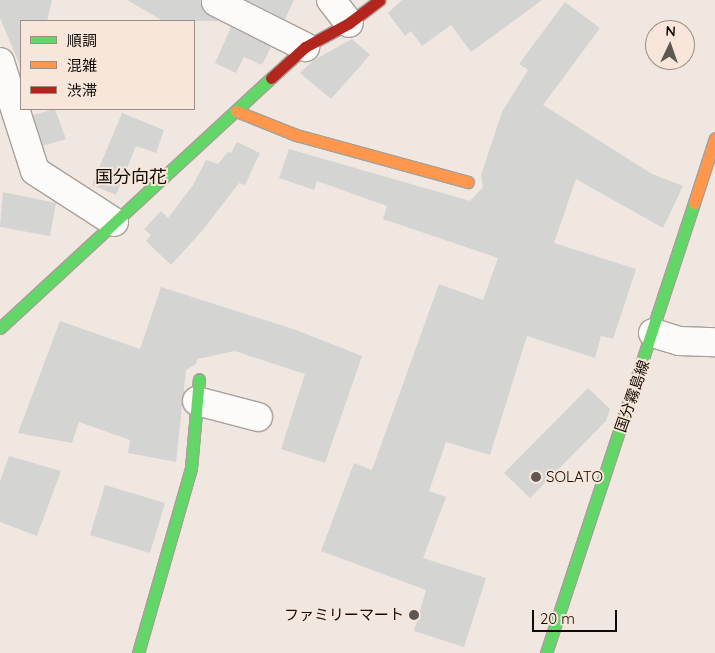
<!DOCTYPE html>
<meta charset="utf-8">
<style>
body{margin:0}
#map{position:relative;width:715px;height:653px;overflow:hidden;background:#f0e7e0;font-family:Quicksand,"Noto Sans JP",sans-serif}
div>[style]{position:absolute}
.building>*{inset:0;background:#d4d4d2}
.roads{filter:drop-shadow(1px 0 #a7a09a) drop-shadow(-1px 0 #a7a09a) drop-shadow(0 1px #a7a09a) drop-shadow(0 -1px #a7a09a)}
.street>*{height:28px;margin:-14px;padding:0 14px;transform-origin:14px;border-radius:14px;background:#fdfbfa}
.fast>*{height:11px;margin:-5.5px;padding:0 5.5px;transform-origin:5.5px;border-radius:5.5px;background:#63d668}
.slow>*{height:11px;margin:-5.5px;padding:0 5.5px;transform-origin:5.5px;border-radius:5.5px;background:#ff974d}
.jam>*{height:11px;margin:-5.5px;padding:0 5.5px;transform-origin:5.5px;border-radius:5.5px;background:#b3261e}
.dots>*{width:14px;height:14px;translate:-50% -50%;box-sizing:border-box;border:2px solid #f7e6d9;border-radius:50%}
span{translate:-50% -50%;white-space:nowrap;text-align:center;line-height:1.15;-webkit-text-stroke:4px #f7e6d9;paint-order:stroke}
.street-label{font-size:15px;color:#0f0a06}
.poi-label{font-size:15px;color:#0f0a06}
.left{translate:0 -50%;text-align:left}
.right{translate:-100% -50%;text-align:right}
.quarter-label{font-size:18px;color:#0f0a06}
.legend{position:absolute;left:20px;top:20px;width:175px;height:90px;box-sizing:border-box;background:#f7e6d9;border:1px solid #9a8e85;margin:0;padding:6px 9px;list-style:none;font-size:15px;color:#0f0a06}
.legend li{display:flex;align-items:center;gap:10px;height:25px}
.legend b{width:25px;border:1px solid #9a8e85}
.north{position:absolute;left:645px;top:20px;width:50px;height:50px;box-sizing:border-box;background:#f7e6d9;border:1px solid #9a8e85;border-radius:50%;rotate:3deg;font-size:14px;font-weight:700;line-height:20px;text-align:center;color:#0f0a06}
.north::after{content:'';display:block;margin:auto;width:18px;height:22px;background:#5e5752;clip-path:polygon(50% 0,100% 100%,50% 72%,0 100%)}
.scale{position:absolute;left:532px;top:610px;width:85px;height:22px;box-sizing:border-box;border:2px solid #0f0a06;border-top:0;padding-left:6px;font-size:15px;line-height:18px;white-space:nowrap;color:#0f0a06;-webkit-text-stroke:4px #f7e6d9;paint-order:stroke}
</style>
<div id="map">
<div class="building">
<div style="clip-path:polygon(0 0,52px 0,47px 21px,21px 21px,21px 68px,0 18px)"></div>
<div style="clip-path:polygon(127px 0,201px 0,203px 11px,219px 21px,163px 21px)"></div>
<div style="clip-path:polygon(247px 0,294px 0,285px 19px)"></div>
<div style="clip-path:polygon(402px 0,542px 0,471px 52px,451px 25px,422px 46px,411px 31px,405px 36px,388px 13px)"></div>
<div style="clip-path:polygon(565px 2px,600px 28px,543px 105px,652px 174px,683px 186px,663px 228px,576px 179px,554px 243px,636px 269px,613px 339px,601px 336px,595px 358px,527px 336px,490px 455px,446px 442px,429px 491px,446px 497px,423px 558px,486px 578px,464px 647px,414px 631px,426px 590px,321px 551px,354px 463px,372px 470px,439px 284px,483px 300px,498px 258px,383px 219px,387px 206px,317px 181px,314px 190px,279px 178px,289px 149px,470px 201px,483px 187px,481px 175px,502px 112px,528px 70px,519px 64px)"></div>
<div style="clip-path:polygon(231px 27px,271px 47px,262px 65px,244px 57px,236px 73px,215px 63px)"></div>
<div style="clip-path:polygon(352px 39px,370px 55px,331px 99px,300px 73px,314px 60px)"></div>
<div style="clip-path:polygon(55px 109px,66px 139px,43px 146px,33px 115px)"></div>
<div style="clip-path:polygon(122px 113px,164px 130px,156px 153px,136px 146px,116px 195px,92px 185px)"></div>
<div style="clip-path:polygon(237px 142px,260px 153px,245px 185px,239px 183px,202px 231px,171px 265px,146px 241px,151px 235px,144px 229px,161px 211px,168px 218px,193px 185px,206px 160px,218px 164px,228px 152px,231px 153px)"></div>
<div style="clip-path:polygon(3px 192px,56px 203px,50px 236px,0 227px)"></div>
<div style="clip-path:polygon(161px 287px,296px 330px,362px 356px,325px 463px,281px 449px,305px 374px,235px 351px,197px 359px,196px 364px,186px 370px,176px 462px,128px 453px,130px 440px,79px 422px,72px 443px,18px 433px,60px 321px,140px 349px)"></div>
<div style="clip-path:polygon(588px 388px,610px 409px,606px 421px,530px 498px,504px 473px)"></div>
<div style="clip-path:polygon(9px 456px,61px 471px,37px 536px,0 522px,0 481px)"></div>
<div style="clip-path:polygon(105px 485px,165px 503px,150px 553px,90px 535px)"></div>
</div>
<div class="roads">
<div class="street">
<div style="left:331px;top:0;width:29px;rotate:52deg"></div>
<div style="left:216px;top:2px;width:100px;rotate:26.8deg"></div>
<div style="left:0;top:62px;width:114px;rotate:72.2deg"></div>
<div style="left:35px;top:171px;width:94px;rotate:32.8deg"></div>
<div style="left:653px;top:333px;width:27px;rotate:17deg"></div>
<div style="left:679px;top:341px;width:36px;rotate:2deg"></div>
<div style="left:197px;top:401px;width:63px;rotate:14.7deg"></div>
</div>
<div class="fast">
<div style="left:0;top:328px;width:369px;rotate:-42.7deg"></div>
<div style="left:138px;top:653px;width:192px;rotate:-74deg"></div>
<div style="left:191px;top:468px;width:89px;rotate:-84.9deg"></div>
<div style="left:546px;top:653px;width:474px;rotate:-71.8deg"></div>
</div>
<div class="slow">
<div style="left:236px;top:111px;width:65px;rotate:21.8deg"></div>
<div style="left:296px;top:135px;width:178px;rotate:15.3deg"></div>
<div style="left:694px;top:203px;width:68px;rotate:-72.1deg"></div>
</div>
<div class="jam">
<div style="left:271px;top:78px;width:46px;rotate:-42.4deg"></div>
<div style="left:305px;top:47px;width:50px;rotate:-28.6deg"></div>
<div style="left:349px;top:23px;width:38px;rotate:-37deg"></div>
</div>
</div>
<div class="dots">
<div style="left:536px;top:477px;background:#5e5752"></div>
<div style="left:414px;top:615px;background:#5e5752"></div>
</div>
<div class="street-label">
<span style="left:632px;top:396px;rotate:-71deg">国分霧島線</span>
</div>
<div class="poi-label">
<span class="left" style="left:546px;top:477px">SOLATO</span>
<span class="right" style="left:404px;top:615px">ファミリーマート</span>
</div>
<div class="quarter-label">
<span style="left:131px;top:177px">国分向花</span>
</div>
<ul class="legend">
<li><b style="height:6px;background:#63d668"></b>順調</li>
<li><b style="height:6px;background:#ff974d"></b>混雑</li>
<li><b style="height:6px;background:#b3261e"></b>渋滞</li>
</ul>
<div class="north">N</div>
<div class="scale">20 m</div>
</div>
